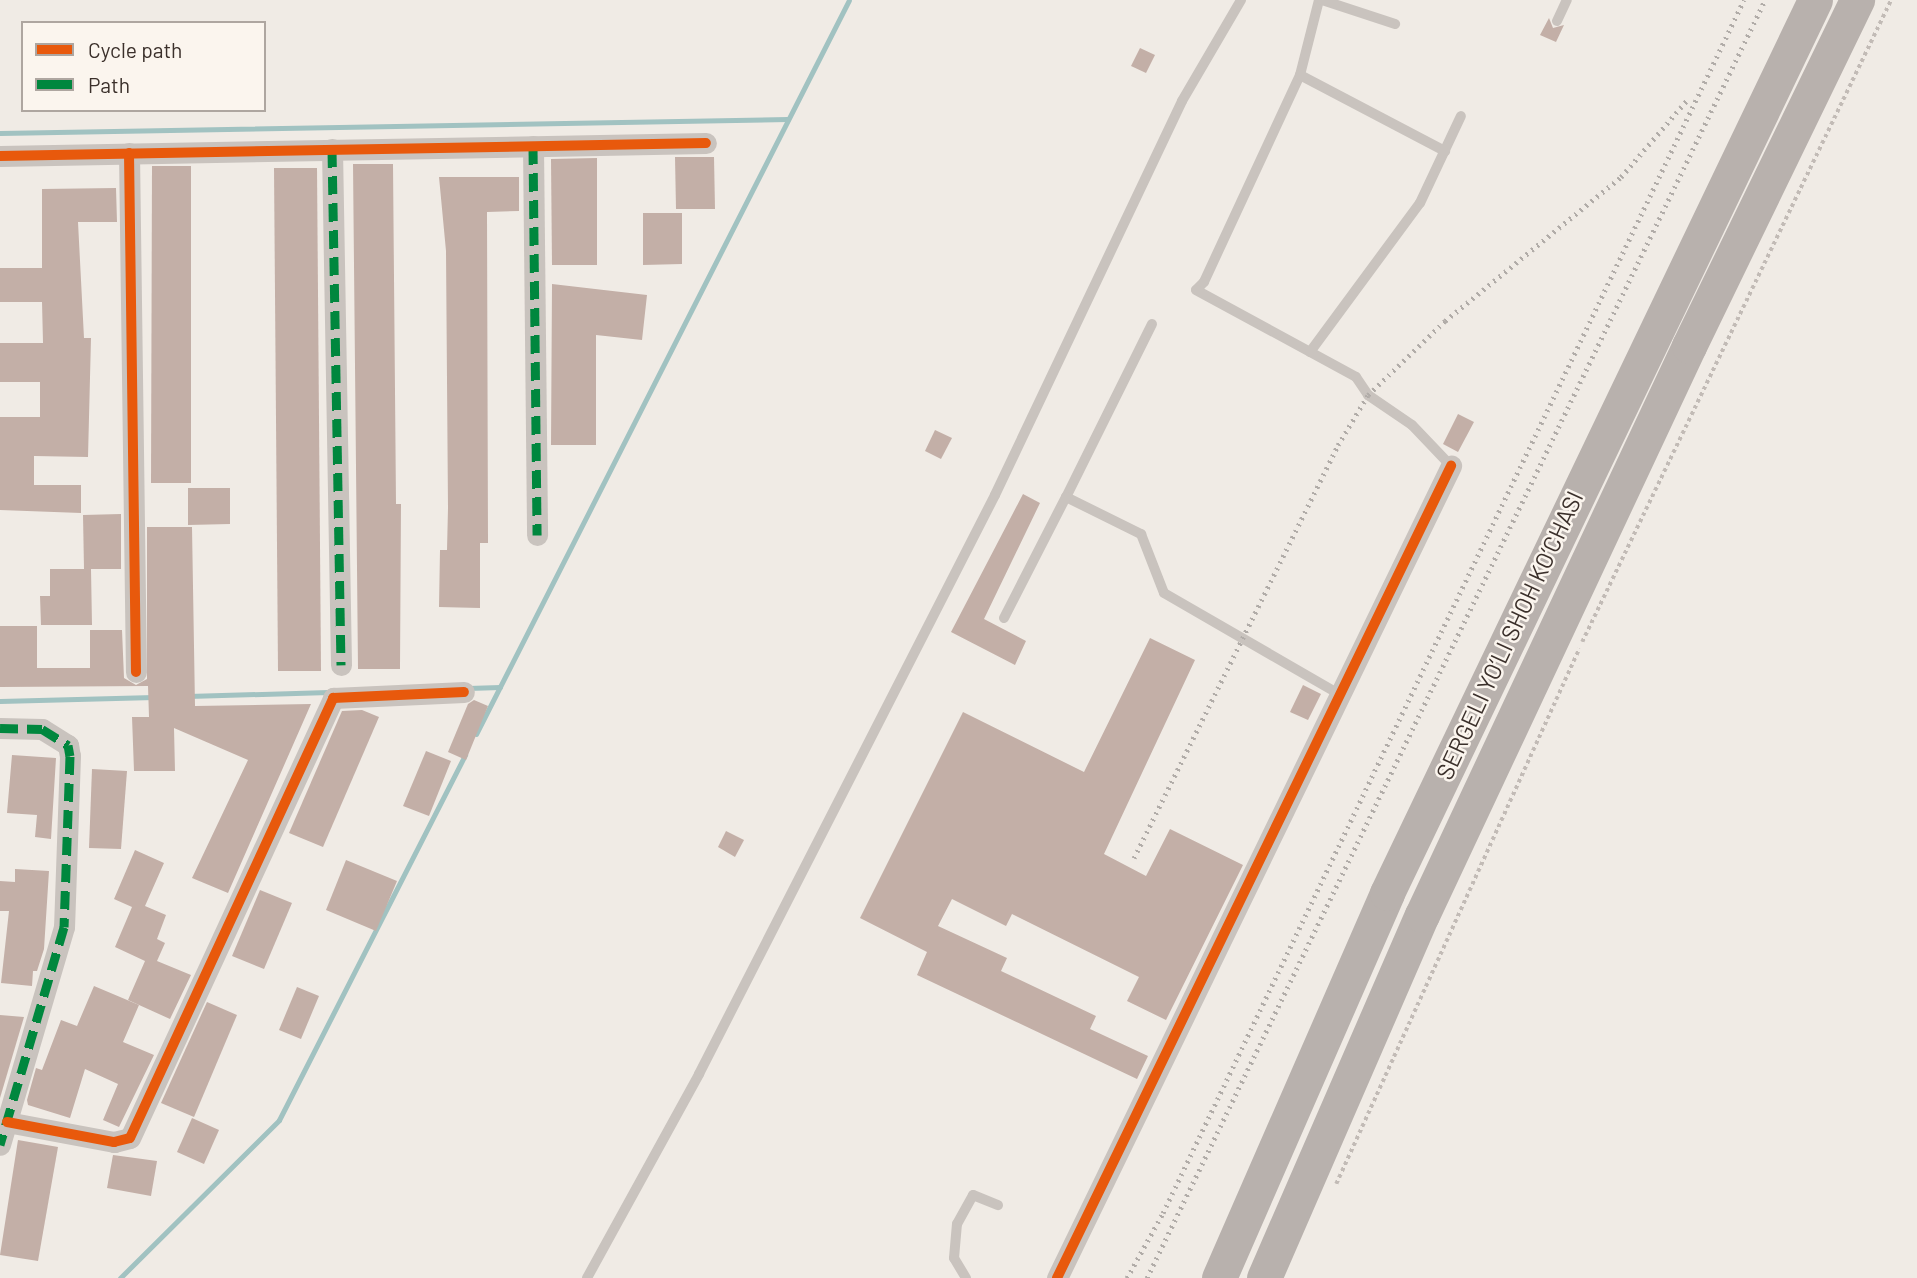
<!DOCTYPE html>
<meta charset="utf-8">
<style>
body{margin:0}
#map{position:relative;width:1917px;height:1278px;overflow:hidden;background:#f0ebe5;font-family:Barlow,sans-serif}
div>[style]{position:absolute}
.stream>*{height:5px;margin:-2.5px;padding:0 2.5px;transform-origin:2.5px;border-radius:2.5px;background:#a1c2c1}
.building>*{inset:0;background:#c3afa7}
.path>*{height:3.5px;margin-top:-1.75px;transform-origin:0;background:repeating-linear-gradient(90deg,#c2bbb6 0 3.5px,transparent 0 7px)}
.service>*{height:10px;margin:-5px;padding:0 5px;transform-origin:5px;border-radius:5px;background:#c9c3be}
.minor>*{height:21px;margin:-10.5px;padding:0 10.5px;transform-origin:10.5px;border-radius:10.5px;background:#c9c3be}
.primary>*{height:35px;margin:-17.5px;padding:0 17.5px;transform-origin:17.5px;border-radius:17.5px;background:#b8b1ad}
.rail>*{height:5px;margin-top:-2.5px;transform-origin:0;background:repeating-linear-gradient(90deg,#b1aca8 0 2px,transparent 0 7px)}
.quiet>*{height:9px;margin-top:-4.5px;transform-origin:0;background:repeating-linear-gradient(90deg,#00873e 0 18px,transparent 0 27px)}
.cycleway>*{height:10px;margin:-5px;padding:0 5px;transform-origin:5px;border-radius:5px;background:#e8590c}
span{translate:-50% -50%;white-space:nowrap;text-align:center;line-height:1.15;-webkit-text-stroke:5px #fbf5ee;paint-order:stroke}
.street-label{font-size:24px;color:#3b302b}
.legend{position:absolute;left:21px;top:21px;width:245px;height:91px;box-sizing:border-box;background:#fbf5ee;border:2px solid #aea6a0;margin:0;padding:9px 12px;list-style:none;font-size:21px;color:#3b302b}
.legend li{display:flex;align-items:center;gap:14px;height:35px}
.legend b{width:35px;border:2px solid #aea6a0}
</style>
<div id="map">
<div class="stream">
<div style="left:0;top:133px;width:788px;rotate:-1.02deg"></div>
<div style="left:468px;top:688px;width:32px;rotate:-2deg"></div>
<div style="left:188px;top:696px;width:141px;rotate:-1.6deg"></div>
<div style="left:0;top:701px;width:154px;rotate:-1.5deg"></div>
<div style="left:476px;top:734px;width:823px;rotate:-63.06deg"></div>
<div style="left:120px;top:1278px;width:224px;rotate:-44.8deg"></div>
<div style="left:279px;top:1120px;width:410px;rotate:-63deg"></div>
</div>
<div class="building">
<div style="clip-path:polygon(1549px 18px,1553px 28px,1564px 25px,1556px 42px,1540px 35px)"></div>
<div style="clip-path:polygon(1140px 48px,1155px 55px,1146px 73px,1131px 66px)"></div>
<div style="clip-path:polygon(675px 157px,714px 157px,715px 209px,676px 209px)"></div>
<div style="clip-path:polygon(597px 158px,597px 265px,552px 265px,551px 159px)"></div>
<div style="clip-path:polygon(353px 164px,393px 164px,396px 504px,401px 504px,400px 669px,358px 669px)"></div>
<div style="clip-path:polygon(152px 166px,191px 166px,191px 483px,151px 483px)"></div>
<div style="clip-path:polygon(274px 168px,317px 168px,321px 671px,278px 671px)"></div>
<div style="clip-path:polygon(439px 177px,519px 177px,519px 211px,487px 212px,488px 543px,480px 543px,480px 608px,439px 607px,440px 550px,447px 550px,448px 508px,446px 251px)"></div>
<div style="clip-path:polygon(116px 188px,117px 222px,78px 222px,84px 338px,91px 338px,88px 457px,34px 456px,34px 485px,81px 485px,81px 513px,0 510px,0 417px,40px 417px,40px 382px,0 382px,0 343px,43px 343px,42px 302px,0 302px,0 268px,42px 268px,42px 189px)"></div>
<div style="clip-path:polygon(643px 213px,682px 213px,682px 264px,643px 265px)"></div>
<div style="clip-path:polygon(552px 284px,647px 295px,642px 340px,596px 335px,596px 445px,551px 445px)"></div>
<div style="clip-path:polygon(1458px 414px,1474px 422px,1458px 452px,1443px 444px)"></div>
<div style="clip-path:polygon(935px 430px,952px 438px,941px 459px,925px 451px)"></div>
<div style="clip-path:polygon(188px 488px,230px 488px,230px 524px,188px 525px)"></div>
<div style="clip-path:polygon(1023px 494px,1040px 503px,984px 619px,1026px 641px,1015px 665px,951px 632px)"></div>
<div style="clip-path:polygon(121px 514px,121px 569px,84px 569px,83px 515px)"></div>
<div style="clip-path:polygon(147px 527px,192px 527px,195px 706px,311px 704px,228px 893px,192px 878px,248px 760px,174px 728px,175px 771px,134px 771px,132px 717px,149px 717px,148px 686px,0 687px,0 626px,37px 626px,37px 668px,90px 668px,90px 630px,122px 630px,124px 678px,136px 685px,147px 679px)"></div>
<div style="clip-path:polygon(50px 569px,91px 569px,92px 625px,41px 625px,40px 596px,50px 596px)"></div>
<div style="clip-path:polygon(1150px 638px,1195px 660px,1104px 854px,1146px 876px,1170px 829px,1243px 865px,1166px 1020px,1127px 1001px,1139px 977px,1012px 914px,1006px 926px,952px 899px,938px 926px,1007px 958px,1001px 971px,1096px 1016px,1090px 1029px,1148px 1056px,1137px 1079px,917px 975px,927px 952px,860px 918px,963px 712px,1084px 772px)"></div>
<div style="clip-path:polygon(1303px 685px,1321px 694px,1308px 720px,1290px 712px)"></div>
<div style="clip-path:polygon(474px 700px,488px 706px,466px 760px,448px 752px,468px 704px)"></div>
<div style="clip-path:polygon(362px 710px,379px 717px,323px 847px,289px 833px,342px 711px)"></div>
<div style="clip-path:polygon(426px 751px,451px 761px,429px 816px,403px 806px)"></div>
<div style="clip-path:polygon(12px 755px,56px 758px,51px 839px,35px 837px,37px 815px,7px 813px)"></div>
<div style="clip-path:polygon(92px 769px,127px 771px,121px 849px,89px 848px)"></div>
<div style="clip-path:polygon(726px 831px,744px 840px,735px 857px,718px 847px)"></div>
<div style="clip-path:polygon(135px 850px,164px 863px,145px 906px,166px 915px,157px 939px,165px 943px,157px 961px,191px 975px,170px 1019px,128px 1000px,145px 961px,115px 947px,132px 907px,114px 899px)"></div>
<div style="clip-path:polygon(346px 860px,397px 881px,376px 931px,326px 910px)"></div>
<div style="clip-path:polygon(15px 869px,49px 871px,44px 949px,37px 971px,33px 971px,32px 986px,1px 983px,9px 911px,0 911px,0 881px,15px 882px)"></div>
<div style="clip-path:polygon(260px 890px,292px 903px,264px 969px,232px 956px)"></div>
<div style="clip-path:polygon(94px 986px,139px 1005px,123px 1042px,154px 1055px,119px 1127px,103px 1120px,118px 1084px,85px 1069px,70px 1118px,28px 1105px,27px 1100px,36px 1068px,42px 1070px,61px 1020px,77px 1026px)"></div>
<div style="clip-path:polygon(297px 987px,319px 996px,301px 1039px,279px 1030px)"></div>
<div style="clip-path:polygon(207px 1002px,237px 1015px,194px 1117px,161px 1103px)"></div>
<div style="clip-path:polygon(0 1015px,24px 1017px,0 1098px)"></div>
<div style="clip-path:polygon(192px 1118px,219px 1130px,204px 1164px,177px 1152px)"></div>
<div style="clip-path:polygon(18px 1140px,58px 1147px,38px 1261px,0 1255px)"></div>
<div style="clip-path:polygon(113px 1155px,157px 1161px,151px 1196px,107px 1188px)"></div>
</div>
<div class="path">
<div style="left:1582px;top:642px;width:712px;rotate:-64.3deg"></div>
<div style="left:1336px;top:1184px;width:588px;rotate:-65.57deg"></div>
</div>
<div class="service">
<div style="left:1319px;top:0;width:77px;rotate:104.2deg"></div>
<div style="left:1300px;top:75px;width:228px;rotate:114.9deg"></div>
<div style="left:1204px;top:282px;width:11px;rotate:135deg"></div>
<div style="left:1196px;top:290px;width:182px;rotate:28.5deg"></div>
<div style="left:1356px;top:377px;width:22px;rotate:56deg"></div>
<div style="left:1368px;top:395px;width:53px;rotate:34.3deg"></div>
<div style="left:1412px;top:425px;width:57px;rotate:46.4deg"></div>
<div style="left:1322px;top:0;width:77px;rotate:18.2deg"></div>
<div style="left:1557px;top:21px;width:23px;rotate:-65deg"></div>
<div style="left:1300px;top:75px;width:164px;rotate:27.7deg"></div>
<div style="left:1152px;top:324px;width:193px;rotate:116.4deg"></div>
<div style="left:1066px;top:497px;width:84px;rotate:26.3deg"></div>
<div style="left:1141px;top:534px;width:63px;rotate:68.7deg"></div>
<div style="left:1164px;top:593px;width:202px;rotate:30deg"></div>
<div style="left:1310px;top:352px;width:185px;rotate:-53.6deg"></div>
<div style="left:1420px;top:203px;width:96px;rotate:-64.8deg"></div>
<div style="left:1004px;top:618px;width:136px;rotate:-62.9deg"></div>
<div style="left:587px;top:1278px;width:233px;rotate:-61.2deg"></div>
<div style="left:699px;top:1074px;width:650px;rotate:-62.92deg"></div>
<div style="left:995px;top:495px;width:436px;rotate:-64.6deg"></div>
<div style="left:1182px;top:101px;width:117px;rotate:-59.7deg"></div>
<div style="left:966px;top:1278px;width:23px;rotate:-121deg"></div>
<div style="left:954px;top:1258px;width:34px;rotate:-85deg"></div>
<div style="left:957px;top:1224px;width:33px;rotate:-61deg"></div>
<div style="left:973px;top:1195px;width:27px;rotate:22deg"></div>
</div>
<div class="minor">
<div style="left:533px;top:146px;width:389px;rotate:89.4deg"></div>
<div style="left:332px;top:149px;width:516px;rotate:89deg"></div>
<div style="left:129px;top:153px;width:519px;rotate:89.23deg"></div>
<div style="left:0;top:156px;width:706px;rotate:-1.05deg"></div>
<div style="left:0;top:728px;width:42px;rotate:1.4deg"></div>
<div style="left:42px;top:729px;width:31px;rotate:32deg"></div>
<div style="left:68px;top:745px;width:11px;rotate:80deg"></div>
<div style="left:70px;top:756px;width:171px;rotate:92deg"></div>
<div style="left:64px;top:927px;width:227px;rotate:106.4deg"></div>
<div style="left:7px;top:1122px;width:109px;rotate:10.6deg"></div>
<div style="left:114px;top:1142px;width:16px;rotate:-14deg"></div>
<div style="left:130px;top:1138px;width:485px;rotate:-65.2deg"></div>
<div style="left:333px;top:698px;width:131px;rotate:-2.6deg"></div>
<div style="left:1057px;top:1278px;width:903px;rotate:-64.12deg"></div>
</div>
<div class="primary">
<div style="left:1219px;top:1278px;width:420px;rotate:-66.4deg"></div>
<div style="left:1387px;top:893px;width:990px;rotate:-64.39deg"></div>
<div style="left:1264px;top:1278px;width:396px;rotate:-66.5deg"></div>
<div style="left:1422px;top:915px;width:629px;rotate:-64.86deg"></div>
<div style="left:1689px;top:346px;width:385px;rotate:-64.1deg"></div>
</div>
<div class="rail">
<div style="left:1134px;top:858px;width:461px;rotate:-63.7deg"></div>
<div style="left:1338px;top:445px;width:58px;rotate:-59deg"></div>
<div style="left:1368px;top:395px;width:107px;rotate:-43.9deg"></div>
<div style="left:1445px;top:321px;width:227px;rotate:-39.3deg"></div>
<div style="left:1621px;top:177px;width:103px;rotate:-49.3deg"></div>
<div style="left:1127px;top:1278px;width:74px;rotate:-61deg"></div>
<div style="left:1163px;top:1213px;width:1345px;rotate:-64.41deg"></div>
<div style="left:1147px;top:1278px;width:1420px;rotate:-64.19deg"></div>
</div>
<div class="quiet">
<div style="left:533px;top:146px;width:389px;rotate:89.4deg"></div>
<div style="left:332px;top:149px;width:516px;rotate:89deg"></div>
<div style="left:0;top:728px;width:42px;rotate:1.4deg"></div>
<div style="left:42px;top:729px;width:31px;rotate:32deg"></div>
<div style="left:68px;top:745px;width:11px;rotate:80deg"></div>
<div style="left:70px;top:756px;width:171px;rotate:92deg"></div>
<div style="left:64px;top:927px;width:227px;rotate:106.4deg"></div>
</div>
<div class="cycleway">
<div style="left:129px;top:153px;width:519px;rotate:89.23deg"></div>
<div style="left:0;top:156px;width:706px;rotate:-1.05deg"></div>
<div style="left:7px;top:1122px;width:109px;rotate:10.6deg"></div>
<div style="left:114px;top:1142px;width:16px;rotate:-14deg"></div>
<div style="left:130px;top:1138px;width:485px;rotate:-65.2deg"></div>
<div style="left:333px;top:698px;width:131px;rotate:-2.6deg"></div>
<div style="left:1057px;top:1278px;width:903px;rotate:-64.12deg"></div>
</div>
<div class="street-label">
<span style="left:1509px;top:635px;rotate:-65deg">SERGELI YO‘LI SHOH KO‘CHASI</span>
</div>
<ul class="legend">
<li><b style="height:9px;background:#e8590c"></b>Cycle path</li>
<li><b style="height:9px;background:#00873e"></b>Path</li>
</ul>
</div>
